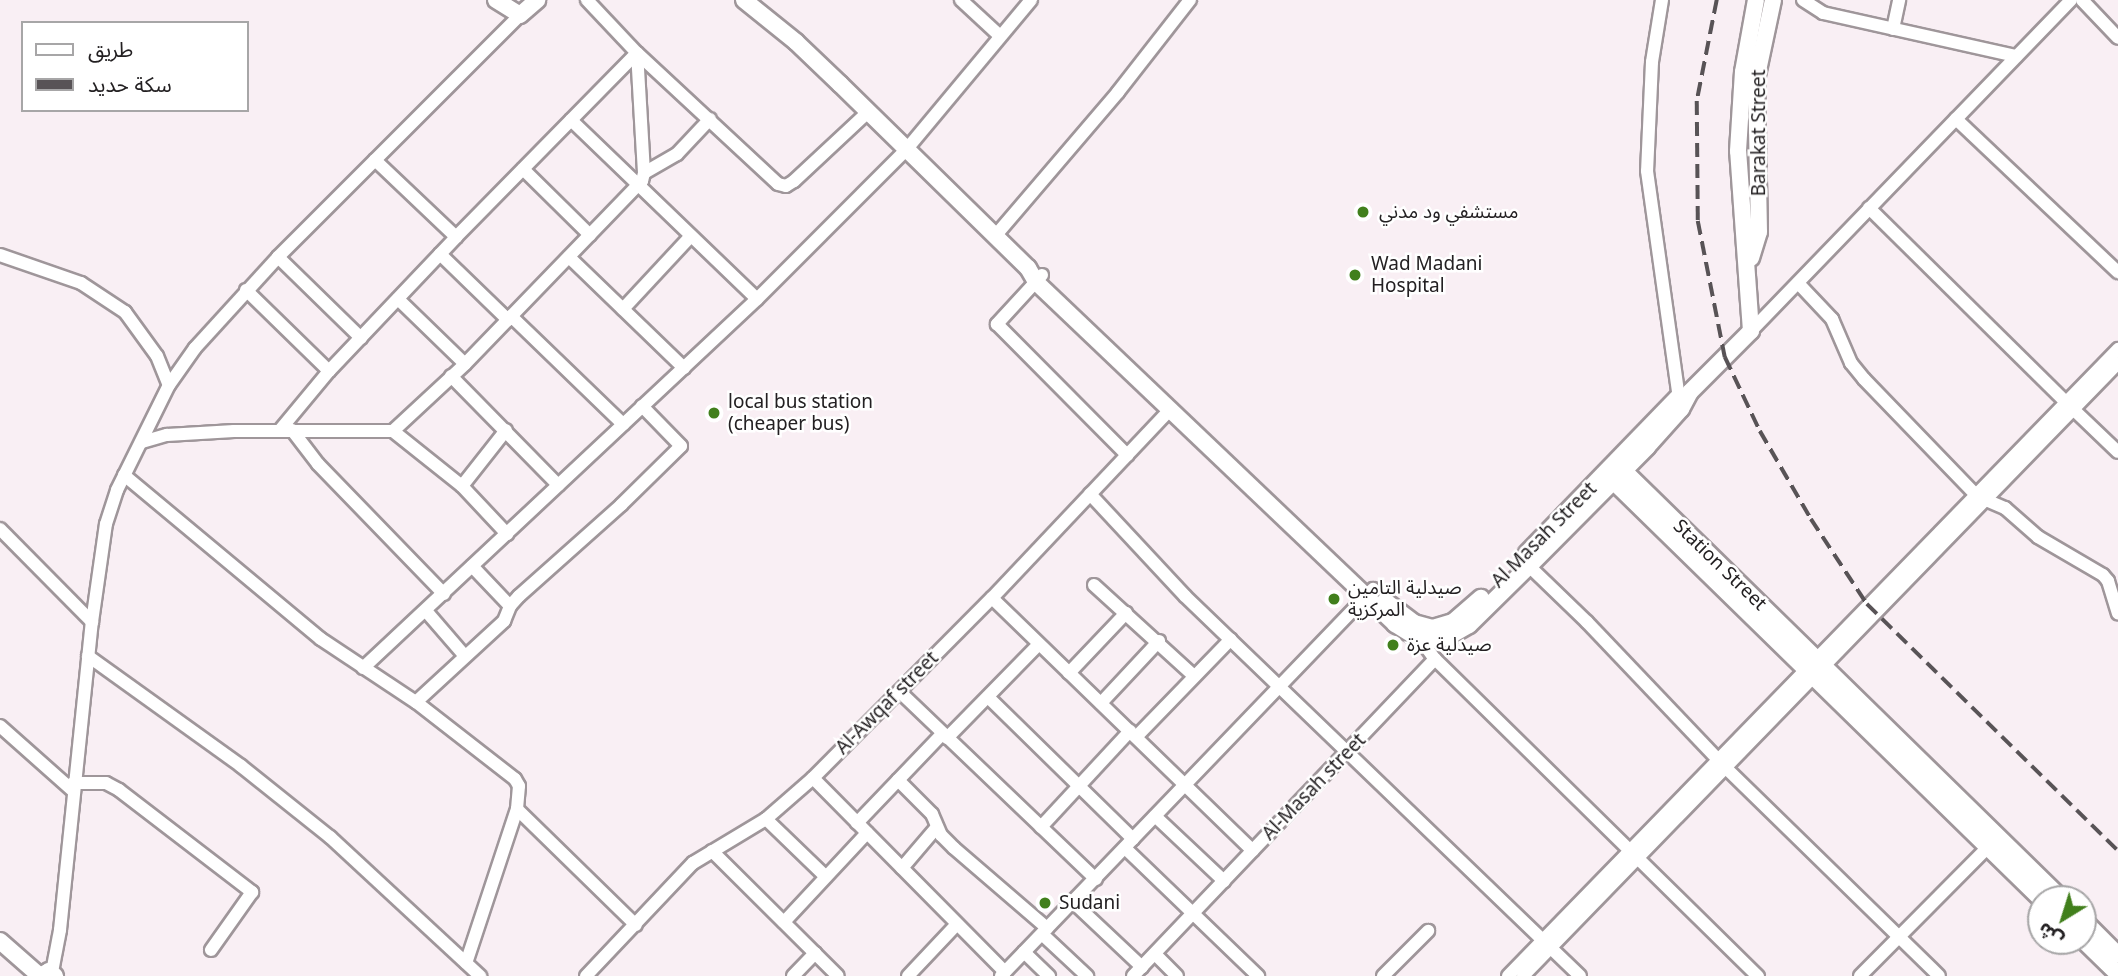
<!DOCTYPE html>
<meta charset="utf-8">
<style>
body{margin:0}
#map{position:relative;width:2118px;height:976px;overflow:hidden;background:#f9eff4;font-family:"Noto Sans","Noto Sans Arabic",sans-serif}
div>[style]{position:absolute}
.roads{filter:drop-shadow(2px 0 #9f969a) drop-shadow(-2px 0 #9f969a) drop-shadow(0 2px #9f969a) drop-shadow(0 -2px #9f969a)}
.minor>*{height:12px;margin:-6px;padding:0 6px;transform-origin:6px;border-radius:6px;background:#fff}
.major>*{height:16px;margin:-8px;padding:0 8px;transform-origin:8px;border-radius:8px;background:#fff}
.rail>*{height:3.5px;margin-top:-1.75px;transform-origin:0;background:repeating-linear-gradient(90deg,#585356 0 14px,transparent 0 21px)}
.dots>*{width:19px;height:19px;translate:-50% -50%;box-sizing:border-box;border:4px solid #fff;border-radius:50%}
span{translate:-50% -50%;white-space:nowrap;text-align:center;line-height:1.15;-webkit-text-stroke:5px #fff;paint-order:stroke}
.street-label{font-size:19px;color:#232022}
.poi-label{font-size:19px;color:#232022}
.left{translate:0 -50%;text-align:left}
.legend{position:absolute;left:21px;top:21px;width:228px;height:91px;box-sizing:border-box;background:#fff;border:2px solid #a7a6a7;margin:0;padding:9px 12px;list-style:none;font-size:21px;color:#232022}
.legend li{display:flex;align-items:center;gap:14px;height:35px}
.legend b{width:35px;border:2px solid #a7a6a7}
.north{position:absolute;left:2027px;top:885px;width:70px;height:70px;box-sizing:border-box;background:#fff;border:2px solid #a7a6a7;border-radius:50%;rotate:218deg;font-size:19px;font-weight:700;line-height:28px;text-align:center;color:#232022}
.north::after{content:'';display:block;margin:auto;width:24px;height:32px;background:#417f1c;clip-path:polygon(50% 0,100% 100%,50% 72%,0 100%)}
</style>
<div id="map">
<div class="roads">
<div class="minor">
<div style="left:587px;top:0;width:73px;rotate:46.7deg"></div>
<div style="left:637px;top:53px;width:192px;rotate:42.9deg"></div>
<div style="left:778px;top:184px;width:8px;rotate:14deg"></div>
<div style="left:786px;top:186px;width:9px;rotate:-32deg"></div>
<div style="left:794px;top:181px;width:101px;rotate:-43deg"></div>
<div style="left:961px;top:0;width:53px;rotate:42.7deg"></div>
<div style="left:1662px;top:0;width:63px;rotate:99.2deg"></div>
<div style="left:1652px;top:62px;width:109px;rotate:92.6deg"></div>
<div style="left:1647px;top:171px;width:237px;rotate:82deg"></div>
<div style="left:1803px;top:0;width:24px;rotate:33deg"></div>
<div style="left:1823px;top:13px;width:198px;rotate:12.6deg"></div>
<div style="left:2082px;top:0;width:52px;rotate:46.5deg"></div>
<div style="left:1893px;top:29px;width:30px;rotate:-78deg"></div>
<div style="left:1956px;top:119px;width:165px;rotate:-46deg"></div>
<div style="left:571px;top:120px;width:258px;rotate:43.9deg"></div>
<div style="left:375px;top:160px;width:112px;rotate:43.5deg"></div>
<div style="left:523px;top:169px;width:94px;rotate:44.6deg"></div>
<div style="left:644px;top:173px;width:38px;rotate:-30deg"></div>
<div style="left:677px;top:154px;width:48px;rotate:-46.7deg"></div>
<div style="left:1869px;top:208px;width:276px;rotate:44.6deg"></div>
<div style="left:996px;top:235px;width:188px;rotate:-49.5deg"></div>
<div style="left:1118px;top:92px;width:117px;rotate:-52deg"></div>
<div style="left:440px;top:254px;width:95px;rotate:44.1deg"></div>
<div style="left:0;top:255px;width:86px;rotate:19.1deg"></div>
<div style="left:81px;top:283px;width:53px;rotate:33.4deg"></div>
<div style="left:125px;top:312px;width:54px;rotate:54deg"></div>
<div style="left:157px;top:356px;width:31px;rotate:68deg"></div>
<div style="left:278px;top:257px;width:116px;rotate:44.3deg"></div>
<div style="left:569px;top:257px;width:160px;rotate:44deg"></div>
<div style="left:1042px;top:275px;width:67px;rotate:132.6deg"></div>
<div style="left:997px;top:324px;width:185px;rotate:45.2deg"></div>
<div style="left:1798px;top:283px;width:50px;rotate:46.6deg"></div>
<div style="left:1832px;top:319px;width:48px;rotate:66.6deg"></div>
<div style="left:1851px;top:363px;width:21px;rotate:51deg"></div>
<div style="left:1864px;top:379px;width:160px;rotate:46deg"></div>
<div style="left:246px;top:290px;width:116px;rotate:44.3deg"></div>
<div style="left:398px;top:299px;width:93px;rotate:44.1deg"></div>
<div style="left:623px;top:309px;width:98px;rotate:-47.1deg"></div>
<div style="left:511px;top:316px;width:156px;rotate:44deg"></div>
<div style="left:1751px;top:331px;width:295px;rotate:-46deg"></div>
<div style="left:1956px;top:119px;width:223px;rotate:43.4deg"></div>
<div style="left:451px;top:376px;width:153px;rotate:45.5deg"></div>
<div style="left:2073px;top:409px;width:62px;rotate:43.7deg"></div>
<div style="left:280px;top:430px;width:77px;rotate:-50.3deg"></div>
<div style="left:329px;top:371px;width:185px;rotate:-46.5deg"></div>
<div style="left:456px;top:237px;width:258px;rotate:-45.5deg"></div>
<div style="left:292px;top:430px;width:43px;rotate:52.6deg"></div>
<div style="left:318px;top:464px;width:181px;rotate:45.9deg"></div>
<div style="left:393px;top:431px;width:98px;rotate:-42.9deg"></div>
<div style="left:465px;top:364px;width:255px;rotate:-46deg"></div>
<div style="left:642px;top:181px;width:8px;rotate:-76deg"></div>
<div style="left:644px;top:173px;width:120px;rotate:-93.3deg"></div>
<div style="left:142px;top:442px;width:26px;rotate:-16deg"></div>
<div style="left:167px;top:435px;width:67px;rotate:-3.4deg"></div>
<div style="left:234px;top:431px;width:159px"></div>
<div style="left:393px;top:431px;width:88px;rotate:38.6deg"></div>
<div style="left:462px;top:486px;width:66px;rotate:46.8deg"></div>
<div style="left:124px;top:475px;width:256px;rotate:39.8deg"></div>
<div style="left:321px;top:639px;width:114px;rotate:33.6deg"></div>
<div style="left:416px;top:702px;width:125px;rotate:37.9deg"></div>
<div style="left:515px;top:779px;width:8px;rotate:60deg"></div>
<div style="left:519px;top:786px;width:23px;rotate:95deg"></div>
<div style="left:517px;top:809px;width:162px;rotate:108.3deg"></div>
<div style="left:462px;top:486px;width:71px;rotate:-51.8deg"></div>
<div style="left:1090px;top:494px;width:139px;rotate:47deg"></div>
<div style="left:1185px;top:596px;width:548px;rotate:43.89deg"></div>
<div style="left:1986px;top:500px;width:21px;rotate:23deg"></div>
<div style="left:2005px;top:508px;width:44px;rotate:41.3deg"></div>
<div style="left:2038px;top:537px;width:75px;rotate:30.3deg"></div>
<div style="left:2103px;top:575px;width:8px;rotate:50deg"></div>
<div style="left:2108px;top:581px;width:34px;rotate:73deg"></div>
<div style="left:0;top:529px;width:131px;rotate:45.3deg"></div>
<div style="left:472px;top:566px;width:55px;rotate:46.5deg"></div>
<div style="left:1529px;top:566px;width:81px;rotate:44deg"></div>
<div style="left:1587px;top:622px;width:203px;rotate:46.4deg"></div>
<div style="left:1727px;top:769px;width:296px;rotate:44.3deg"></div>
<div style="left:1094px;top:585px;width:135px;rotate:42.3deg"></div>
<div style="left:992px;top:598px;width:363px;rotate:44.1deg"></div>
<div style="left:426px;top:611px;width:58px;rotate:49.2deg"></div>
<div style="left:1422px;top:634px;width:6px;rotate:99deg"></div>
<div style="left:1421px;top:640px;width:24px;rotate:54deg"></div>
<div style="left:1435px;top:659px;width:453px;rotate:44.5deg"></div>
<div style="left:88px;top:656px;width:188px;rotate:35.7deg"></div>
<div style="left:241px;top:766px;width:114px;rotate:38.6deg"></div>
<div style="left:330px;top:837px;width:205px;rotate:42.8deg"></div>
<div style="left:363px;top:668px;width:540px;rotate:-43.12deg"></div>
<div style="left:757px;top:299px;width:211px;rotate:-45deg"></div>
<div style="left:906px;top:150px;width:195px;rotate:-50.2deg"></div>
<div style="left:1069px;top:673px;width:83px;rotate:-46.5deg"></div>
<div style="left:900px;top:692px;width:271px;rotate:43.7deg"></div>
<div style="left:988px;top:697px;width:203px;rotate:44.4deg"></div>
<div style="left:416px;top:702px;width:120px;rotate:-42.6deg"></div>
<div style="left:504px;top:621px;width:16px;rotate:-68deg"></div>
<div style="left:510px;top:606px;width:13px;rotate:-48deg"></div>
<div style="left:519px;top:596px;width:137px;rotate:-41.7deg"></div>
<div style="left:621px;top:505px;width:84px;rotate:-44.5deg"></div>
<div style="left:681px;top:446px;width:56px;rotate:-134.3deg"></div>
<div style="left:1101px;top:703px;width:85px;rotate:-46.9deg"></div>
<div style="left:0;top:726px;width:96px;rotate:41.6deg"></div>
<div style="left:1136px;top:737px;width:136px;rotate:-45.9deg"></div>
<div style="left:947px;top:738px;width:130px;rotate:-45.6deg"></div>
<div style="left:813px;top:778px;width:273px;rotate:45.3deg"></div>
<div style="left:898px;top:780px;width:48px;rotate:45deg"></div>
<div style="left:932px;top:814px;width:23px;rotate:67deg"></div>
<div style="left:941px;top:835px;width:18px;rotate:45deg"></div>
<div style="left:954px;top:848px;width:123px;rotate:40.7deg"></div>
<div style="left:73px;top:783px;width:33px"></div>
<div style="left:106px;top:783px;width:15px;rotate:28deg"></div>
<div style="left:119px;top:790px;width:168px;rotate:37.5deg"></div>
<div style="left:252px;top:892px;width:71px;rotate:125.3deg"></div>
<div style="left:517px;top:809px;width:166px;rotate:44.3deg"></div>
<div style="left:1155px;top:816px;width:95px;rotate:43.3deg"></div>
<div style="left:766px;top:819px;width:83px;rotate:44deg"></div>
<div style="left:857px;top:823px;width:123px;rotate:-46.3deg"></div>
<div style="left:1041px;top:827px;width:131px;rotate:-47.2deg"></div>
<div style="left:1125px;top:848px;width:185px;rotate:43.9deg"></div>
<div style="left:712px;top:851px;width:177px;rotate:44.8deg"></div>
<div style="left:902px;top:868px;width:54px;rotate:-49.5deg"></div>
<div style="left:1073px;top:902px;width:95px;rotate:43.3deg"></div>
<div style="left:784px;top:922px;width:122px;rotate:-47deg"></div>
<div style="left:1042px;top:934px;width:62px;rotate:43deg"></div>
<div style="left:1024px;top:952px;width:35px;rotate:44deg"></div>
<div style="left:1155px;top:954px;width:31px;rotate:45deg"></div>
<div style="left:52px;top:972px;width:43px;rotate:-79.2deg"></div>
<div style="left:60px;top:930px;width:310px;rotate:-84.1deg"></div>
<div style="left:92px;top:622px;width:99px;rotate:-81.9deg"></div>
<div style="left:106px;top:524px;width:36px;rotate:-72deg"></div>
<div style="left:117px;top:490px;width:117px;rotate:-63.7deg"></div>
<div style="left:169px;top:385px;width:45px;rotate:-54.9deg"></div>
<div style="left:195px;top:348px;width:123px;rotate:-47.6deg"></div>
<div style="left:278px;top:257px;width:342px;rotate:-45deg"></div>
<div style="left:586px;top:976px;width:156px;rotate:-46.6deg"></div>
<div style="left:693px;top:863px;width:85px;rotate:-31.1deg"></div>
<div style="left:766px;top:819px;width:62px;rotate:-41.1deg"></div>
<div style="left:813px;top:778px;width:254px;rotate:-45.2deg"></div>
<div style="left:992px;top:598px;width:260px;rotate:-46.6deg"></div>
<div style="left:793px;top:976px;width:32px;rotate:-46deg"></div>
<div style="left:908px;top:976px;width:71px;rotate:-46.7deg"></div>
<div style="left:1001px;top:976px;width:537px;rotate:-46.13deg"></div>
<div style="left:1133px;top:976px;width:438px;rotate:-46.4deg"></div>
<div style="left:1383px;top:976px;width:64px;rotate:-45deg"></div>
<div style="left:1508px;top:976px;width:875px;rotate:-45.79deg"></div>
<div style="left:1523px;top:976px;width:854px;rotate:-45.85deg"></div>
<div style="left:1860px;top:976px;width:189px;rotate:-45.2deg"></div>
</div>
<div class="major">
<div style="left:496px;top:0;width:28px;rotate:32deg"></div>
<div style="left:520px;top:15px;width:23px;rotate:-41deg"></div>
<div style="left:744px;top:0;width:67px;rotate:38.9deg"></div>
<div style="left:796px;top:42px;width:61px;rotate:43.7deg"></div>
<div style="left:840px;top:84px;width:263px;rotate:44.4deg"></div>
<div style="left:1028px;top:268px;width:16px;rotate:60deg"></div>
<div style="left:1036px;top:282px;width:496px;rotate:43.6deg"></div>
<div style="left:1395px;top:624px;width:31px;rotate:32deg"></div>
<div style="left:1421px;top:640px;width:15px"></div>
<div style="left:1436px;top:640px;width:12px;rotate:-14deg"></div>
<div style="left:1448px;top:637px;width:24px;rotate:-30deg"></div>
<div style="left:1469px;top:625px;width:84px;rotate:-44.5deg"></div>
<div style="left:1529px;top:566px;width:168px;rotate:-45.2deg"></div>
<div style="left:1647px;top:447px;width:51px;rotate:-48.2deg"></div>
<div style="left:1681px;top:409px;width:19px;rotate:-62deg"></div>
<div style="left:1690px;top:392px;width:86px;rotate:-45deg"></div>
<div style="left:1751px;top:331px;width:180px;rotate:-94.1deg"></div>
<div style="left:1738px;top:151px;width:79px;rotate:-86.4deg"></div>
<div style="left:1743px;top:72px;width:73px;rotate:-79.8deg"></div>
<div style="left:1751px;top:258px;width:27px;rotate:-73deg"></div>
<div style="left:1759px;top:232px;width:152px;rotate:-91.1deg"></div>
<div style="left:1756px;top:80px;width:82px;rotate:-78deg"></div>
<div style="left:1618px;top:465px;width:621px;rotate:44.35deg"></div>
<div style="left:1607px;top:475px;width:607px;rotate:44.33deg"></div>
<div style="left:1527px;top:553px;width:216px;rotate:-45.9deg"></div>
<div style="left:1385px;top:601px;width:36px;rotate:37deg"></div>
<div style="left:1414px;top:623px;width:20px;rotate:15deg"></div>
<div style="left:1433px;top:628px;width:21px;rotate:-17deg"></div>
<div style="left:1453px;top:622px;width:37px;rotate:-41deg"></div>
<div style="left:2083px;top:920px;width:49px;rotate:45deg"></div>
<div style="left:2083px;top:940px;width:49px;rotate:44.2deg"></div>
<div style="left:0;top:941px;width:53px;rotate:41.2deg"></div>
<div style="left:40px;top:976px;width:10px;rotate:-29deg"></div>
<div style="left:49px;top:971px;width:8px;rotate:40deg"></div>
</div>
</div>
<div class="rail">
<div style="left:1717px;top:0;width:103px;rotate:101.2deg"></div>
<div style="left:1697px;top:101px;width:120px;rotate:89.5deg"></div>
<div style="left:1698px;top:221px;width:139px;rotate:78.8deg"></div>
<div style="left:1725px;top:357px;width:82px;rotate:64.7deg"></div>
<div style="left:1760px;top:431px;width:102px;rotate:59.9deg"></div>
<div style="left:1811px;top:519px;width:102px;rotate:56.6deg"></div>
<div style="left:1867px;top:604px;width:352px;rotate:44.5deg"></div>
</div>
<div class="dots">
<div style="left:1363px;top:212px;background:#417f1c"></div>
<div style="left:1355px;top:275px;background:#417f1c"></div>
<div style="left:714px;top:413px;background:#417f1c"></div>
<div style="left:1334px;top:599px;background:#417f1c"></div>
<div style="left:1393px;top:645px;background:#417f1c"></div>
<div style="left:1045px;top:903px;background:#417f1c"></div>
</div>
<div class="street-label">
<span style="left:1759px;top:133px;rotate:-90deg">Barakat Street</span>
<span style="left:1544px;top:535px;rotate:-45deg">Al Masah Street</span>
<span style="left:1720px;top:565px;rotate:44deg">Station Street</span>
<span style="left:887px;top:703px;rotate:-45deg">Al-Awqaf street</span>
<span style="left:1314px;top:787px;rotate:-46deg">Al-Masah street</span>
</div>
<div class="poi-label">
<span class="left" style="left:1379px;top:212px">مستشفي ود مدني</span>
<span class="left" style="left:1371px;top:275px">Wad Madani<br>Hospital</span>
<span class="left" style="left:728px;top:413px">local bus station<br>(cheaper bus)</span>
<span class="left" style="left:1348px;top:599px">صيدلية التامين<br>المركزية</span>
<span class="left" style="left:1407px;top:645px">صيدلية عزة</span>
<span class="left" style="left:1059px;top:903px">Sudani</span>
</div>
<ul class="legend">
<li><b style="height:9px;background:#fff"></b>طريق</li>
<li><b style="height:9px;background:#585356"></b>سكة حديد</li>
</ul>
<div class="north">ش</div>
</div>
